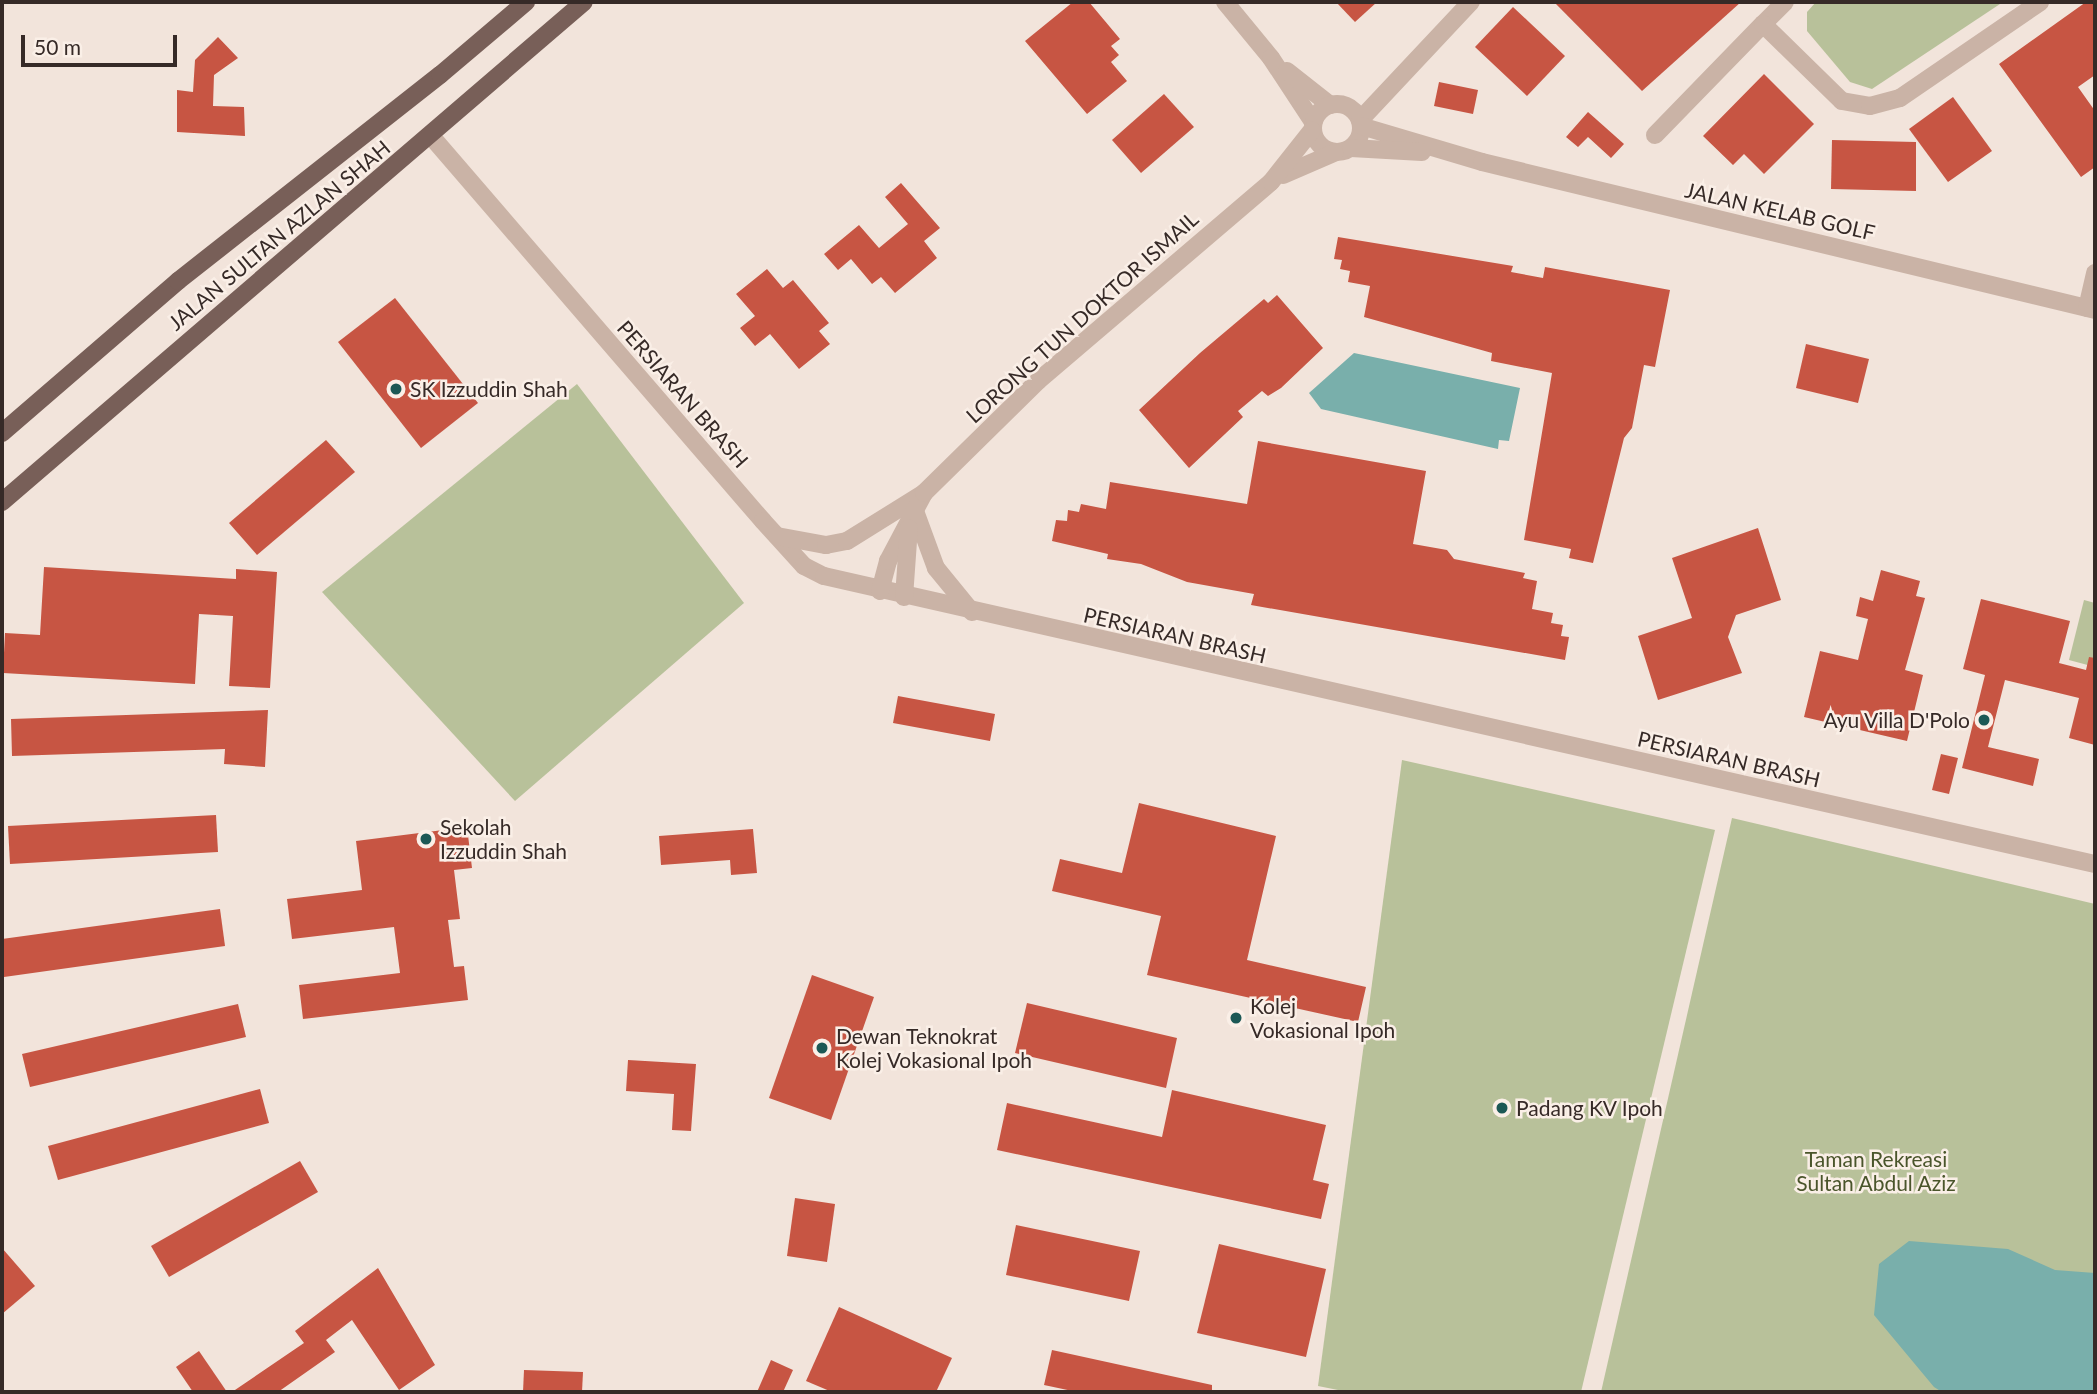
<!DOCTYPE html>
<style>
body{margin:0}
#map{position:relative;width:2097px;height:1394px;overflow:hidden;background:#f2e4db;font-family:Lato,sans-serif}
div>[style]{position:absolute}
.green>*{inset:0;background:#b8c19a}
.water>*{inset:0;background:#79afab}
.building>*{inset:0;background:#c75543}
.minor>*{height:18px;margin:-9px;padding:0 9px;transform-origin:9px;border-radius:9px;background:#cab3a6}
.minor>.ring{margin:-9px;padding:0;box-sizing:content-box;background:none;border:18px solid #cab3a6;border-radius:50%}
.major>*{height:18px;margin:-9px;padding:0 9px;transform-origin:9px;border-radius:9px;background:#785f58}
.dots>*{width:19px;height:19px;translate:-50% -50%;box-sizing:border-box;border:4px solid #faefe7;border-radius:50%}
span{translate:-50% -50%;white-space:nowrap;text-align:center;line-height:1.15;-webkit-text-stroke:5px #faefe7;paint-order:stroke}
.street-label{font-size:21px;color:#362a27}
.poi-label{font-size:21px;color:#362a27}
.left{translate:0 -50%;text-align:left}
.right{translate:-100% -50%;text-align:right}
.park-label{font-size:21px;color:#4a552b}
.frame{position:absolute;inset:0;border:4px solid #362a27;pointer-events:none}
.scale{position:absolute;left:21px;top:35px;width:156px;height:32px;box-sizing:border-box;border:4px solid #362a27;border-top:0;padding-left:9px;font-size:21px;line-height:24px;white-space:nowrap;color:#362a27;-webkit-text-stroke:5px #faefe7;paint-order:stroke}
</style>
<div id="map">
<div class="green">
<div style="clip-path:polygon(1816px 2px,2003px 2px,1872px 89px,1850px 82px,1807px 31px,1807px 12px)"></div>
<div style="clip-path:polygon(577px 384px,744px 603px,515px 801px,322px 592px)"></div>
<div style="clip-path:polygon(2084px 600px,2095px 603px,2095px 667px,2069px 660px)"></div>
<div style="clip-path:polygon(1402px 760px,1715px 830px,1581px 1392px,1348px 1392px,1318px 1386px)"></div>
<div style="clip-path:polygon(1732px 818px,2095px 904px,2095px 1392px,1601px 1392px)"></div>
</div>
<div class="water">
<div style="clip-path:polygon(1354px 353px,1520px 388px,1509px 441px,1499px 440px,1498px 449px,1321px 409px,1309px 393px)"></div>
<div style="clip-path:polygon(1909px 1241px,2008px 1249px,2055px 1270px,2095px 1273px,2095px 1392px,1942px 1392px,1934px 1387px,1874px 1315px,1879px 1264px)"></div>
</div>
<div class="building">
<div style="clip-path:polygon(1073px 2px,1089px 2px,1120px 39px,1111px 46px,1119px 55px,1111px 62px,1127px 81px,1087px 114px,1025px 41px)"></div>
<div style="clip-path:polygon(1336px 2px,1377px 2px,1355px 22px)"></div>
<div style="clip-path:polygon(1554px 2px,1741px 2px,1642px 91px)"></div>
<div style="clip-path:polygon(2086px 2px,2095px 2px,2095px 75px,2078px 87px,2095px 111px,2095px 167px,2081px 177px,1999px 64px)"></div>
<div style="clip-path:polygon(1513px 7px,1565px 56px,1527px 96px,1475px 47px)"></div>
<div style="clip-path:polygon(218px 37px,238px 58px,214px 75px,213px 106px,244px 107px,245px 136px,177px 132px,177px 90px,193px 92px,195px 60px)"></div>
<div style="clip-path:polygon(1764px 74px,1814px 124px,1764px 174px,1744px 154px,1733px 165px,1703px 136px)"></div>
<div style="clip-path:polygon(1439px 82px,1478px 90px,1473px 114px,1434px 106px)"></div>
<div style="clip-path:polygon(1164px 94px,1194px 127px,1141px 173px,1112px 140px)"></div>
<div style="clip-path:polygon(1953px 97px,1992px 151px,1948px 182px,1909px 129px)"></div>
<div style="clip-path:polygon(1588px 112px,1624px 144px,1611px 158px,1588px 137px,1578px 147px,1566px 137px)"></div>
<div style="clip-path:polygon(1832px 140px,1916px 142px,1916px 191px,1831px 189px)"></div>
<div style="clip-path:polygon(901px 183px,940px 228px,924px 241px,937px 258px,895px 293px,881px 277px,872px 284px,851px 259px,838px 270px,824px 254px,859px 225px,879px 248px,908px 224px,885px 197px)"></div>
<div style="clip-path:polygon(1338px 237px,1513px 266px,1511px 272px,1543px 278px,1545px 267px,1670px 290px,1655px 367px,1644px 365px,1632px 428px,1624px 438px,1593px 563px,1569px 558px,1571px 549px,1524px 540px,1552px 373px,1491px 361px,1492px 353px,1364px 317px,1370px 286px,1348px 282px,1350px 271px,1340px 269px,1342px 260px,1334px 259px)"></div>
<div style="clip-path:polygon(767px 269px,783px 288px,793px 280px,829px 323px,819px 331px,830px 344px,799px 369px,770px 334px,755px 346px,740px 328px,755px 316px,736px 294px)"></div>
<div style="clip-path:polygon(1277px 295px,1323px 348px,1281px 388px,1268px 396px,1262px 391px,1238px 411px,1243px 417px,1189px 468px,1139px 410px,1200px 353px,1264px 299px,1268px 303px)"></div>
<div style="clip-path:polygon(395px 298px,478px 403px,421px 448px,338px 342px)"></div>
<div style="clip-path:polygon(1806px 344px,1869px 359px,1858px 403px,1796px 388px)"></div>
<div style="clip-path:polygon(326px 440px,355px 472px,257px 555px,229px 523px)"></div>
<div style="clip-path:polygon(1258px 441px,1426px 471px,1413px 544px,1447px 550px,1454px 559px,1525px 573px,1523px 578px,1537px 581px,1532px 609px,1553px 613px,1551px 623px,1563px 625px,1561px 636px,1569px 637px,1565px 660px,1251px 605px,1254px 594px,1187px 582px,1141px 564px,1107px 559px,1108px 554px,1052px 541px,1056px 520px,1067px 521px,1068px 510px,1079px 512px,1081px 504px,1106px 509px,1110px 482px,1247px 504px)"></div>
<div style="clip-path:polygon(1758px 528px,1781px 600px,1736px 615px,1728px 637px,1742px 673px,1658px 700px,1638px 636px,1692px 618px,1672px 558px)"></div>
<div style="clip-path:polygon(44px 567px,236px 579px,236px 569px,277px 572px,270px 688px,229px 686px,233px 616px,199px 614px,195px 684px,3px 673px,5px 633px,40px 635px)"></div>
<div style="clip-path:polygon(1881px 570px,1920px 581px,1916px 596px,1925px 598px,1905px 670px,1923px 675px,1907px 741px,1804px 717px,1820px 651px,1858px 660px,1868px 619px,1856px 616px,1860px 597px,1873px 601px)"></div>
<div style="clip-path:polygon(1981px 599px,2070px 621px,2059px 663px,2086px 670px,2089px 657px,2095px 658px,2095px 745px,2069px 738px,2079px 698px,2005px 680px,1988px 747px,2039px 759px,2033px 786px,1962px 768px,1985px 675px,1963px 669px)"></div>
<div style="clip-path:polygon(898px 696px,995px 714px,990px 741px,893px 723px)"></div>
<div style="clip-path:polygon(268px 710px,265px 767px,224px 764px,225px 749px,12px 756px,11px 719px)"></div>
<div style="clip-path:polygon(1941px 754px,1958px 758px,1949px 794px,1932px 790px)"></div>
<div style="clip-path:polygon(1139px 803px,1276px 836px,1247px 960px,1366px 987px,1358px 1022px,1147px 975px,1161px 916px,1052px 891px,1060px 859px,1122px 873px)"></div>
<div style="clip-path:polygon(216px 815px,218px 852px,10px 864px,8px 826px)"></div>
<div style="clip-path:polygon(467px 827px,472px 868px,454px 870px,460px 919px,448px 920px,454px 967px,464px 966px,468px 1000px,303px 1019px,299px 985px,400px 973px,394px 927px,292px 939px,287px 899px,362px 890px,356px 841px)"></div>
<div style="clip-path:polygon(753px 829px,757px 873px,731px 875px,730px 860px,661px 865px,659px 836px)"></div>
<div style="clip-path:polygon(220px 909px,225px 946px,4px 977px,2px 939px)"></div>
<div style="clip-path:polygon(812px 975px,874px 997px,831px 1120px,769px 1098px)"></div>
<div style="clip-path:polygon(1027px 1003px,1177px 1038px,1166px 1088px,1015px 1053px)"></div>
<div style="clip-path:polygon(238px 1004px,246px 1037px,30px 1087px,22px 1054px)"></div>
<div style="clip-path:polygon(628px 1060px,696px 1064px,691px 1131px,672px 1130px,674px 1094px,626px 1091px)"></div>
<div style="clip-path:polygon(260px 1089px,269px 1123px,58px 1180px,48px 1146px)"></div>
<div style="clip-path:polygon(1172px 1090px,1326px 1125px,1313px 1180px,1329px 1184px,1321px 1219px,997px 1150px,1007px 1103px,1162px 1137px)"></div>
<div style="clip-path:polygon(300px 1161px,318px 1192px,169px 1277px,151px 1246px)"></div>
<div style="clip-path:polygon(795px 1198px,835px 1204px,827px 1262px,787px 1256px)"></div>
<div style="clip-path:polygon(1016px 1225px,1140px 1251px,1129px 1301px,1006px 1275px)"></div>
<div style="clip-path:polygon(1219px 1244px,1326px 1269px,1306px 1357px,1197px 1333px)"></div>
<div style="clip-path:polygon(2px 1248px,35px 1286px,2px 1314px)"></div>
<div style="clip-path:polygon(378px 1268px,435px 1365px,399px 1390px,352px 1320px,326px 1340px,335px 1352px,278px 1392px,232px 1392px,304px 1343px,295px 1331px)"></div>
<div style="clip-path:polygon(839px 1307px,952px 1358px,936px 1392px,832px 1392px,806px 1381px)"></div>
<div style="clip-path:polygon(1052px 1350px,1212px 1385px,1212px 1392px,1077px 1392px,1044px 1385px)"></div>
<div style="clip-path:polygon(199px 1351px,227px 1392px,193px 1392px,176px 1367px)"></div>
<div style="clip-path:polygon(771px 1360px,793px 1370px,783px 1392px,757px 1392px)"></div>
<div style="clip-path:polygon(524px 1370px,583px 1372px,582px 1392px,523px 1392px)"></div>
</div>
<div class="minor">
<div style="left:1225px;top:2px;width:72px;rotate:50.6deg"></div>
<div style="left:1271px;top:58px;width:77px;rotate:56.7deg"></div>
<div style="left:1763px;top:24px;width:31px;rotate:-45deg"></div>
<div style="left:1287px;top:71px;width:55px;rotate:38.3deg"></div>
<div class="ring" style="left:1313px;top:104px;width:30px;height:30px"></div>
<div style="left:1360px;top:120px;width:162px;rotate:-46.8deg"></div>
<div style="left:1361px;top:126px;width:126px;rotate:16.6deg"></div>
<div style="left:1482px;top:162px;width:631px;rotate:13.57deg"></div>
<div style="left:1655px;top:135px;width:155px;rotate:-45.8deg"></div>
<div style="left:1763px;top:24px;width:110px;rotate:44.3deg"></div>
<div style="left:1842px;top:101px;width:28px;rotate:10deg"></div>
<div style="left:1870px;top:106px;width:31px;rotate:-15deg"></div>
<div style="left:1900px;top:98px;width:170px;rotate:-34.4deg"></div>
<div style="left:431px;top:136px;width:508px;rotate:49.23deg"></div>
<div style="left:763px;top:521px;width:61px;rotate:47.7deg"></div>
<div style="left:804px;top:566px;width:22px;rotate:27deg"></div>
<div style="left:824px;top:576px;width:1303px;rotate:12.77deg"></div>
<div style="left:1351px;top:148px;width:71px;rotate:3.2deg"></div>
<div style="left:1283px;top:175px;width:56px;rotate:-23.3deg"></div>
<div style="left:2087px;top:308px;width:36px;rotate:-77deg"></div>
<div style="left:915px;top:511px;width:61px;rotate:69.8deg"></div>
<div style="left:936px;top:568px;width:57px;rotate:50.7deg"></div>
<div style="left:777px;top:536px;width:50px;rotate:10.4deg"></div>
<div style="left:826px;top:545px;width:21px;rotate:-11deg"></div>
<div style="left:847px;top:541px;width:91px;rotate:-31.9deg"></div>
<div style="left:880px;top:591px;width:31px;rotate:-75deg"></div>
<div style="left:888px;top:561px;width:77px;rotate:-62.1deg"></div>
<div style="left:924px;top:493px;width:160px;rotate:-44.5deg"></div>
<div style="left:1038px;top:381px;width:306px;rotate:-40.5deg"></div>
<div style="left:1271px;top:182px;width:66px;rotate:-51.7deg"></div>
<div style="left:904px;top:597px;width:69px;rotate:-85.9deg"></div>
</div>
<div class="major">
<div style="left:2px;top:433px;width:233px;rotate:-40.8deg"></div>
<div style="left:178px;top:281px;width:333px;rotate:-38.2deg"></div>
<div style="left:440px;top:75px;width:113px;rotate:-40.3deg"></div>
<div style="left:2px;top:502px;width:767px;rotate:-40.67deg"></div>
</div>
<div class="dots">
<div style="left:396px;top:389px;background:#1c5855"></div>
<div style="left:1984px;top:720px;background:#1c5855"></div>
<div style="left:426px;top:839px;background:#1c5855"></div>
<div style="left:1236px;top:1018px;background:#1c5855"></div>
<div style="left:822px;top:1048px;background:#1c5855"></div>
<div style="left:1502px;top:1108px;background:#1c5855"></div>
</div>
<div class="street-label">
<span style="left:1780px;top:211px;rotate:13deg">JALAN KELAB GOLF</span>
<span style="left:279px;top:235px;rotate:-40deg">JALAN SULTAN AZLAN SHAH</span>
<span style="left:1082px;top:317px;rotate:-42deg">LORONG TUN DOKTOR ISMAIL</span>
<span style="left:683px;top:394px;rotate:49deg">PERSIARAN BRASH</span>
<span style="left:1175px;top:635px;rotate:13deg">PERSIARAN BRASH</span>
<span style="left:1729px;top:759px;rotate:13deg">PERSIARAN BRASH</span>
</div>
<div class="poi-label">
<span class="left" style="left:410px;top:389px">SK Izzuddin Shah</span>
<span class="right" style="left:1970px;top:720px">Ayu Villa D'Polo</span>
<span class="left" style="left:440px;top:839px">Sekolah<br>Izzuddin Shah</span>
<span class="left" style="left:1250px;top:1018px">Kolej<br>Vokasional Ipoh</span>
<span class="left" style="left:836px;top:1048px">Dewan Teknokrat<br>Kolej Vokasional Ipoh</span>
<span class="left" style="left:1516px;top:1108px">Padang KV Ipoh</span>
</div>
<div class="park-label">
<span style="left:1876px;top:1171px">Taman Rekreasi<br>Sultan Abdul Aziz</span>
</div>
<div class="frame"></div>
<div class="scale">50 m</div>
</div>
